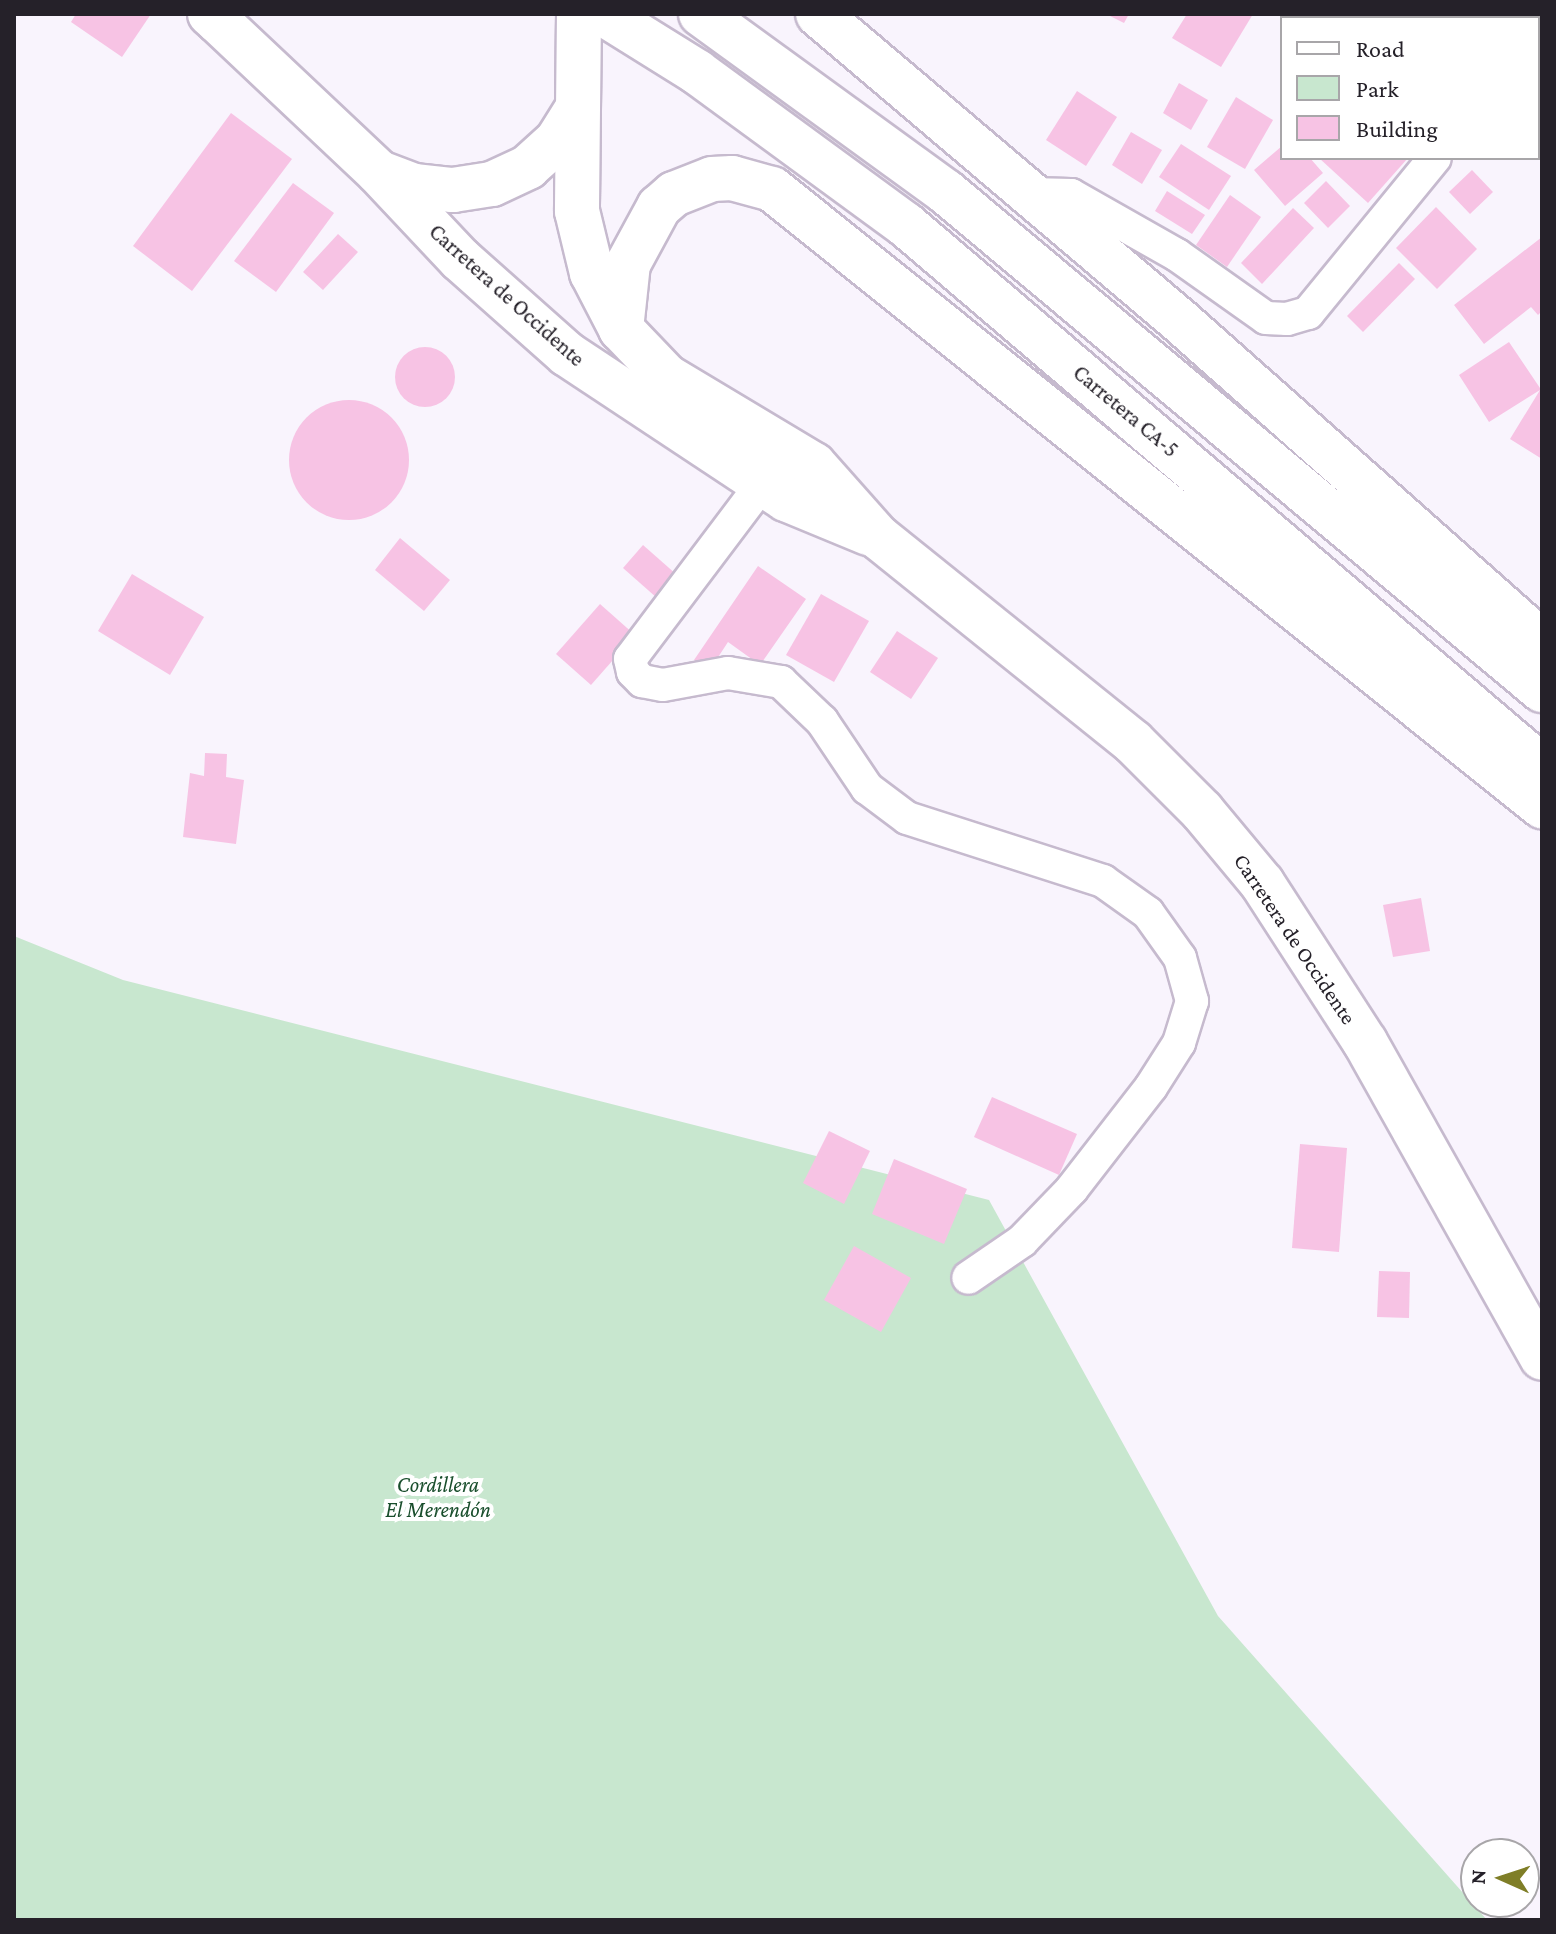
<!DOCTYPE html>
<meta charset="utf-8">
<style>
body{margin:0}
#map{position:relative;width:1556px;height:1934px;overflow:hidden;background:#f9f4fd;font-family:"Crimson Pro",serif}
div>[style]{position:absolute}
.green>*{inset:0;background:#c8e7cf}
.building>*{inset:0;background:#f7c3e4}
.round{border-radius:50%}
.roads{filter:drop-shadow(2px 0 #c6bace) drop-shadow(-2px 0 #c6bace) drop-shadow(0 2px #c6bace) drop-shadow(0 -2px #c6bace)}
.street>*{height:32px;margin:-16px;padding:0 16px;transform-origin:16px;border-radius:16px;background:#fff}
.primary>*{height:44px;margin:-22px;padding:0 22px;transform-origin:22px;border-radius:22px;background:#fff}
.highway>*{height:44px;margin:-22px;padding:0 22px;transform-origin:22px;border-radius:22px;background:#fff}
span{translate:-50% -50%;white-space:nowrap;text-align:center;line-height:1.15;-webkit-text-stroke:8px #fff;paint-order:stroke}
.street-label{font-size:22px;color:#252129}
.park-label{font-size:22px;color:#194e2c;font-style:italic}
.frame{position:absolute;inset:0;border:16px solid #252129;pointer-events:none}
.legend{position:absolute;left:1280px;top:16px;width:260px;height:144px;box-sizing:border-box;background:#fff;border:2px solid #a8a6a9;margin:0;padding:10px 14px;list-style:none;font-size:24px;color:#252129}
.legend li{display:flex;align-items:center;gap:16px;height:40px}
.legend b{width:40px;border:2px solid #a8a6a9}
.north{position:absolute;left:1460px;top:1838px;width:80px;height:80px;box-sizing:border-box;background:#fff;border:2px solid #a8a6a9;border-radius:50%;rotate:273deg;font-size:22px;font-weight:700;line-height:32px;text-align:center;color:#252129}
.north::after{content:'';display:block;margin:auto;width:28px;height:36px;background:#7f7e27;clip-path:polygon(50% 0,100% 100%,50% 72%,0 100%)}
</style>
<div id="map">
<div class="green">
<div style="clip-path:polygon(14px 936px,123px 980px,989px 1200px,1218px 1616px,1487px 1920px,14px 1920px)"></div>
</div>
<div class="building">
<div style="clip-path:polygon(76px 14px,151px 14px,122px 57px,71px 22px)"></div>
<div style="clip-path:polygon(1106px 14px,1129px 14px,1124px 23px)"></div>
<div style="clip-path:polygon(1187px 14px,1253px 14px,1221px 67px,1172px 38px)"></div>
<div style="clip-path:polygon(1345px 14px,1372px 14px,1369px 18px)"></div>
<div style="clip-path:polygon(1429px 14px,1501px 14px,1505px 18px,1425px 18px)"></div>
<div style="clip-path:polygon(1179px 83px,1208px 100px,1191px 130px,1163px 113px)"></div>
<div style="clip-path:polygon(1077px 91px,1117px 117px,1086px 166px,1046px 140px)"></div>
<div style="clip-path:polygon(1542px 91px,1542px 154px,1538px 147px)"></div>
<div style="clip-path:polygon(1236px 97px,1273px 120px,1245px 169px,1207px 147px)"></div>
<div style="clip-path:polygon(231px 113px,292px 159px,192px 291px,133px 246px)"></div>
<div style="clip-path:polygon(1131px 132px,1162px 150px,1142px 184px,1112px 165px)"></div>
<div style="clip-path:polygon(1181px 144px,1231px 176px,1209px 210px,1159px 177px)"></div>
<div style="clip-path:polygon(1282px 146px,1282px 158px,1310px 158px,1323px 173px,1285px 206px,1254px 170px)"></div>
<div style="clip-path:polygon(1319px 158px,1408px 158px,1368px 203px)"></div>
<div style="clip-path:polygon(1472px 170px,1493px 192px,1470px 214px,1449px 192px)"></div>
<div style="clip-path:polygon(1326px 181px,1350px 206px,1328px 228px,1304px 203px)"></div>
<div style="clip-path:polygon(293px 183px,334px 213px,276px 292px,234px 261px)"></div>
<div style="clip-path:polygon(1167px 191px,1205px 215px,1192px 234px,1155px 211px)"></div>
<div style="clip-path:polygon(1230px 195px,1261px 217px,1227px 267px,1196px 245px)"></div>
<div style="clip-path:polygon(1436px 207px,1477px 249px,1437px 289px,1396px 248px)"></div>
<div style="clip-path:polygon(1293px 208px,1314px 228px,1262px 284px,1241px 263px)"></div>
<div style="clip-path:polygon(338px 234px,358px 252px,323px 290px,303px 272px)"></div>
<div style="clip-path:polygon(1542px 237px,1542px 311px,1538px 315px,1531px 307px,1484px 344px,1454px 305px)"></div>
<div style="clip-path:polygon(1399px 263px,1415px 279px,1363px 332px,1347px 316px)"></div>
<div style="clip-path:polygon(1509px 342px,1542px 391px,1542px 459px,1510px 439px,1540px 390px,1489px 422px,1459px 375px)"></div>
<div class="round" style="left:395px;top:347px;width:60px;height:60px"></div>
<div class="round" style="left:289px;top:400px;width:120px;height:120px"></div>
<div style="clip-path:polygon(400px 538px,450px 580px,424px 611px,375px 570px)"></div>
<div style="clip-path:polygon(643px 545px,677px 575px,657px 598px,623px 568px)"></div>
<div style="clip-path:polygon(758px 566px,806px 599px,760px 665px,728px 642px,709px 671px,694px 660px)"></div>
<div style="clip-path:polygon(132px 574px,204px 617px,170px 675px,98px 631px)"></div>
<div style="clip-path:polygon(821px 594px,869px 621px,834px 682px,786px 655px)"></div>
<div style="clip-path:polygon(600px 604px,635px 635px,591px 685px,556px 654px)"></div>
<div style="clip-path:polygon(897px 631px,938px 658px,911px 699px,870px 672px)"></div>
<div style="clip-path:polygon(205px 753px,227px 754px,226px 777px,244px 780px,236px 844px,183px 837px,190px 773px,204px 776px)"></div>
<div style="clip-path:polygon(1421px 898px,1430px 951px,1393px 957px,1383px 905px)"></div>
<div style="clip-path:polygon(992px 1097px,1077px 1134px,1059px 1175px,974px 1137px)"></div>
<div style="clip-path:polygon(829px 1131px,870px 1151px,844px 1204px,803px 1183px)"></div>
<div style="clip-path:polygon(1300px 1144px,1347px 1148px,1339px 1252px,1292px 1248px)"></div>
<div style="clip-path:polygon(894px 1159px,967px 1189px,944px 1244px,872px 1214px)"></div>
<div style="clip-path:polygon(854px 1246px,911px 1278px,881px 1332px,824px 1300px)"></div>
<div style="clip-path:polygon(1379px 1271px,1410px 1272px,1409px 1318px,1377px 1317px)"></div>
</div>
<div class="roads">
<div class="street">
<div style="left:1538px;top:33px;width:6px;rotate:-51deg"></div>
<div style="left:1029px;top:194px;width:42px;rotate:1.4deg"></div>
<div style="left:1071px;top:195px;width:122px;rotate:29.5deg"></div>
<div style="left:1177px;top:255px;width:109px;rotate:35.3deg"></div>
<div style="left:1266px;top:318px;width:21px;rotate:3deg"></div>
<div style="left:1287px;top:319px;width:22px;rotate:-16deg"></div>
<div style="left:1308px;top:313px;width:200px;rotate:-50.7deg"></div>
<div style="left:762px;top:484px;width:219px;rotate:127deg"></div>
<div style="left:630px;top:659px;width:13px;rotate:77deg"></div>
<div style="left:633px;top:672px;width:13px;rotate:45deg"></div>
<div style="left:642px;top:681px;width:21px;rotate:11deg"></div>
<div style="left:663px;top:685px;width:66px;rotate:-10.5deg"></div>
<div style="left:728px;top:673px;width:54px;rotate:9.6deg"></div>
<div style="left:781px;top:682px;width:57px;rotate:43.6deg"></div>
<div style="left:822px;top:721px;width:81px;rotate:56.1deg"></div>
<div style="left:867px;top:788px;width:50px;rotate:36.9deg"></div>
<div style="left:907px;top:818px;width:206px;rotate:17.8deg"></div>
<div style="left:1103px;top:881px;width:55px;rotate:35.4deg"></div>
<div style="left:1148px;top:913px;width:55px;rotate:54.6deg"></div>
<div style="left:1180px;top:958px;width:45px;rotate:74.4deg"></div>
<div style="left:1192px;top:1001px;width:44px;rotate:107.2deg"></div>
<div style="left:1179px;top:1043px;width:52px;rotate:122.5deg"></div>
<div style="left:1151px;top:1087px;width:129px;rotate:127.8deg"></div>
<div style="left:1072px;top:1189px;width:72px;rotate:133.9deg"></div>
<div style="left:1022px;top:1241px;width:65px;rotate:145.6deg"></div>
</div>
<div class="primary">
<div style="left:216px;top:14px;width:7px;rotate:74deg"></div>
<div style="left:218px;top:21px;width:220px;rotate:43.3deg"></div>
<div style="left:378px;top:172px;width:120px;rotate:46.7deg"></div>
<div style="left:460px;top:259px;width:143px;rotate:41.6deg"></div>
<div style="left:567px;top:354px;width:263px;rotate:33.5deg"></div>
<div style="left:786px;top:499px;width:89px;rotate:22.5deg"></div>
<div style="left:579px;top:14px;width:197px;rotate:90.6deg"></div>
<div style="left:577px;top:211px;width:64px;rotate:76.4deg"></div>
<div style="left:592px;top:273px;width:63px;rotate:62.6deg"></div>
<div style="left:621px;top:329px;width:66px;rotate:46.2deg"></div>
<div style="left:667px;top:377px;width:171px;rotate:30.9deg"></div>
<div style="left:814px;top:465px;width:96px;rotate:48.4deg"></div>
<div style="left:878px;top:537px;width:327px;rotate:38.8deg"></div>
<div style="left:1133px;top:742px;width:98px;rotate:45deg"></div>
<div style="left:1202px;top:811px;width:94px;rotate:50.2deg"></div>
<div style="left:1262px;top:883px;width:189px;rotate:57.1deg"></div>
<div style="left:1365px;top:1042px;width:362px;rotate:60.7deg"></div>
<div style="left:380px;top:173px;width:36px;rotate:21deg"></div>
<div style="left:414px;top:186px;width:39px;rotate:6deg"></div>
<div style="left:453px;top:190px;width:39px;rotate:-9deg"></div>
<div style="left:492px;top:184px;width:40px;rotate:-25deg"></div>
<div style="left:528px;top:167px;width:39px;rotate:-42deg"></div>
<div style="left:557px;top:141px;width:39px;rotate:-58deg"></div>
</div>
<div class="highway">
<div style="left:210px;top:14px;width:11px;rotate:41deg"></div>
<div style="left:604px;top:14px;width:110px;rotate:31.9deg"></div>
<div style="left:697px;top:72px;width:259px;rotate:36.2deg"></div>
<div style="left:906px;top:225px;width:836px;rotate:40.44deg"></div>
<div style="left:701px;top:14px;width:303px;rotate:36deg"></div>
<div style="left:946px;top:192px;width:777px;rotate:39.88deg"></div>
<div style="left:818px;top:14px;width:475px;rotate:40.3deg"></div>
<div style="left:1180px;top:321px;width:484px;rotate:41.6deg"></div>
<div style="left:621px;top:329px;width:65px;rotate:-83.9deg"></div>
<div style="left:628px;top:264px;width:65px;rotate:-61.5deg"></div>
<div style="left:659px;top:207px;width:20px;rotate:-41deg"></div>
<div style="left:674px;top:194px;width:41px;rotate:-21.5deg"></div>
<div style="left:712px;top:179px;width:20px;rotate:-3deg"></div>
<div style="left:732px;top:178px;width:41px;rotate:15.4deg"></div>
<div style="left:772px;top:189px;width:987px;rotate:38.71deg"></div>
</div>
</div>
<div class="street-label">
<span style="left:507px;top:295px;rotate:42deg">Carretera de Occidente</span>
<span style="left:1126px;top:411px;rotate:40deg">Carretera CA-5</span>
<span style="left:1295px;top:939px;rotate:56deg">Carretera de Occidente</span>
</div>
<div class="park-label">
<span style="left:438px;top:1497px">Cordillera<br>El Merendón</span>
</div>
<div class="frame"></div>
<ul class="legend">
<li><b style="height:10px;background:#fff"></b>Road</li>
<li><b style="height:22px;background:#c8e7cf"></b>Park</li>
<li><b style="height:22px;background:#f7c3e4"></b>Building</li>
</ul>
<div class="north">N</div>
</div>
